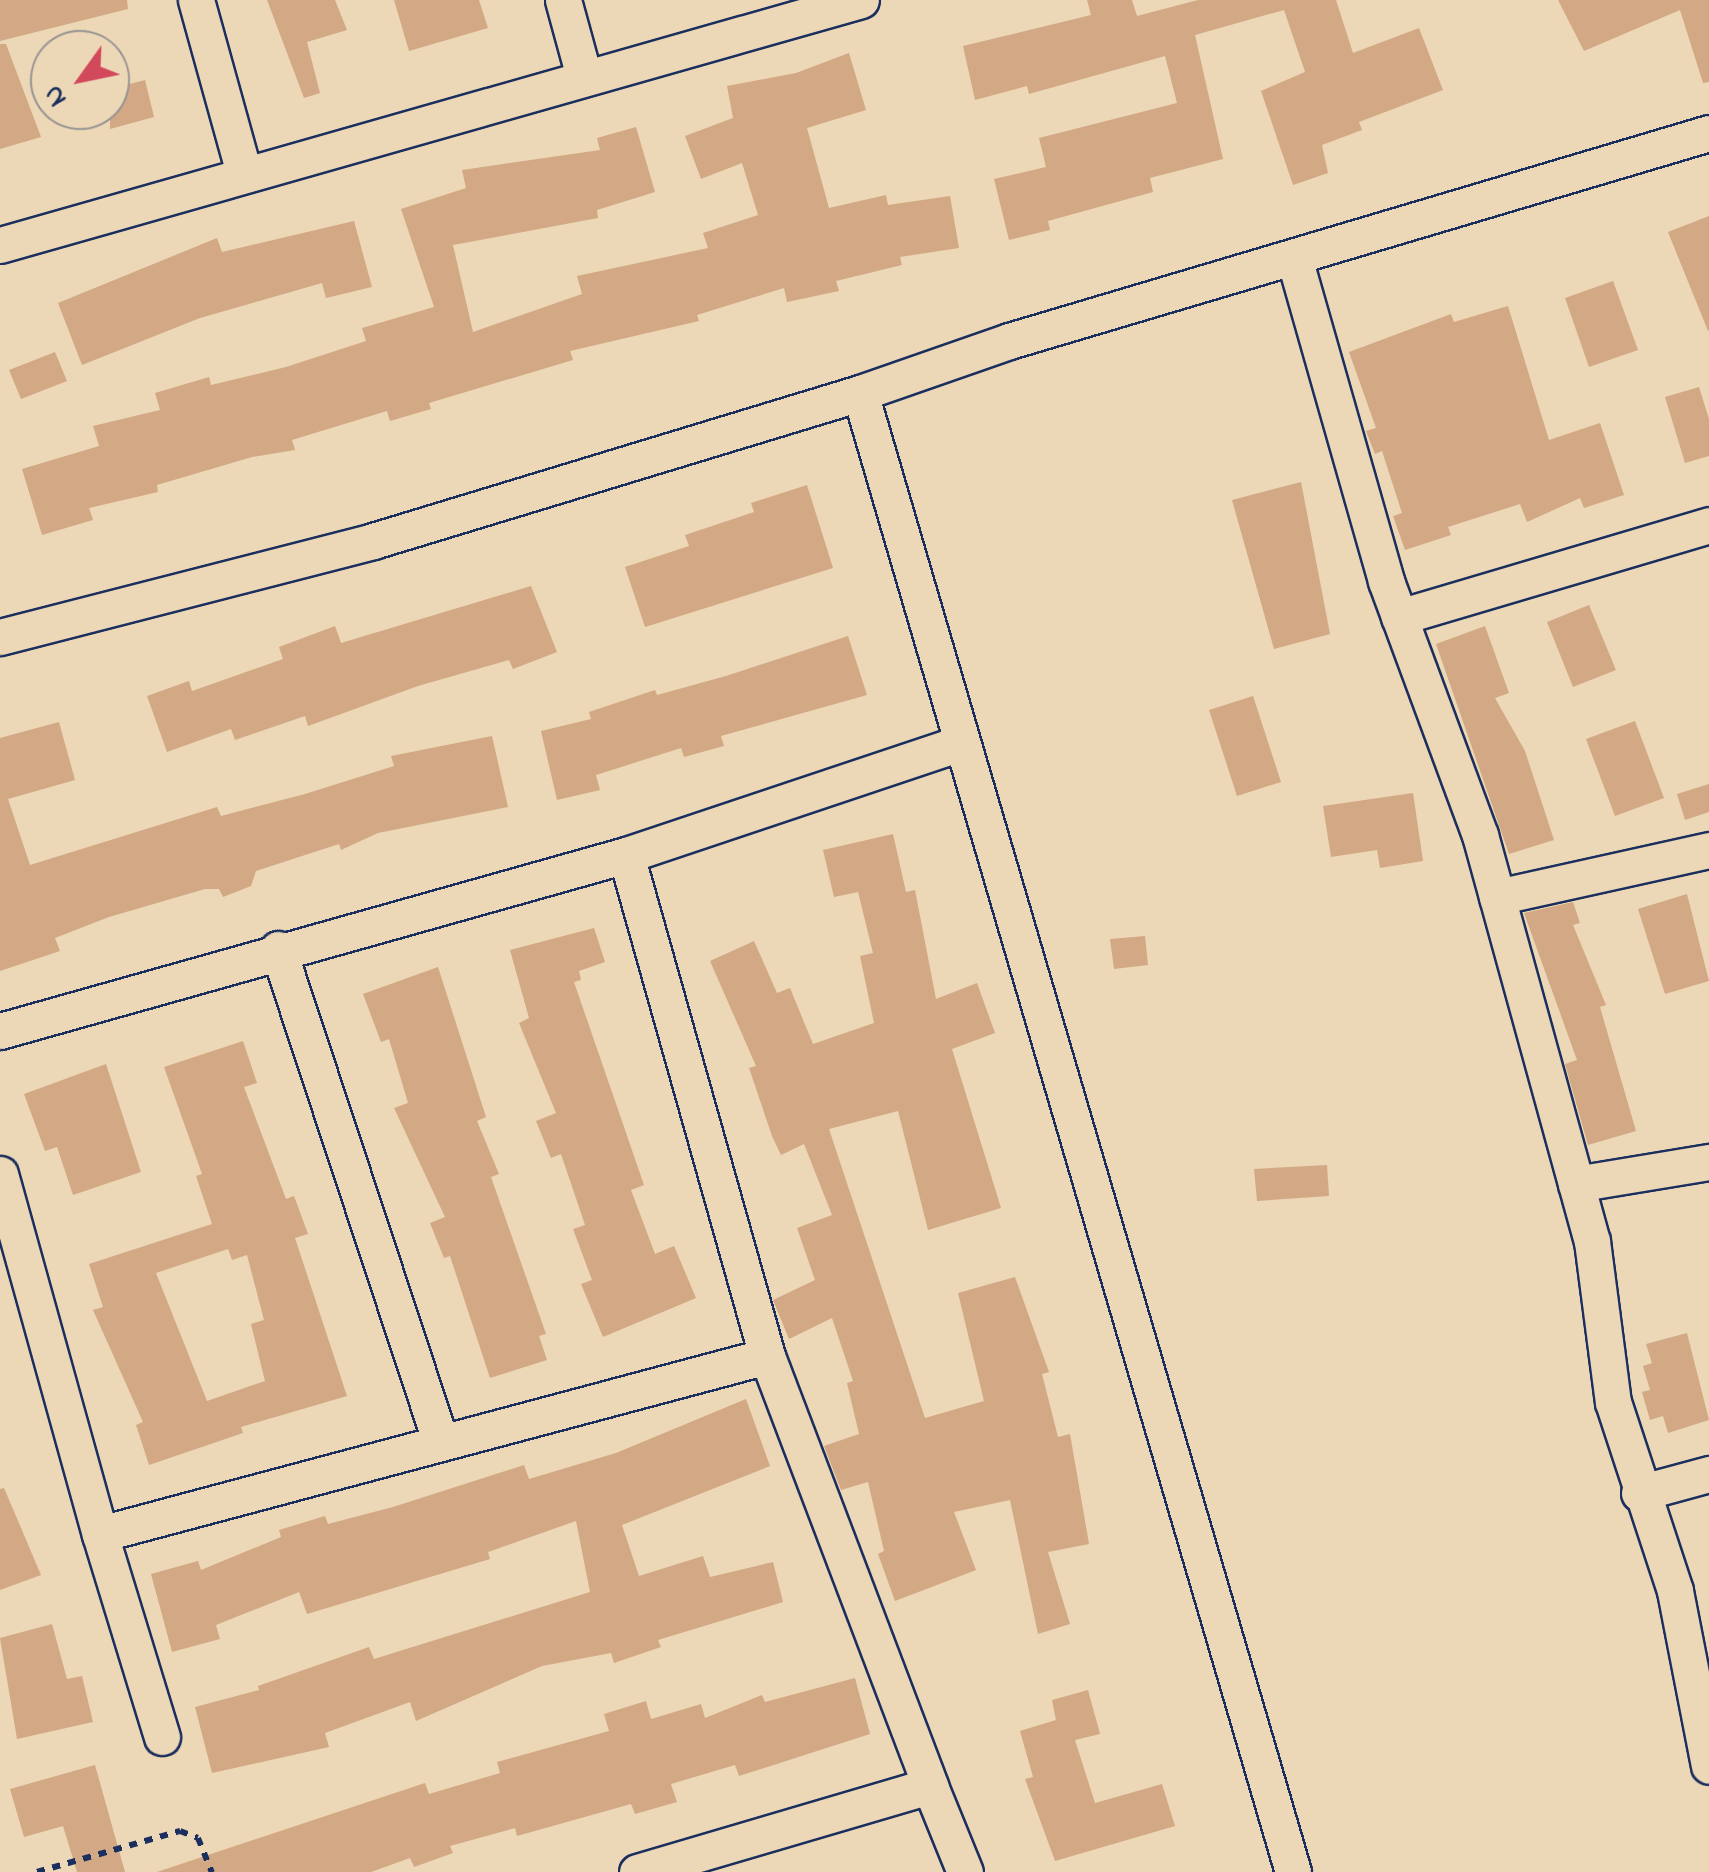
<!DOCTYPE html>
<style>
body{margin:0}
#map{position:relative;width:1709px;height:1872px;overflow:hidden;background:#ecd7b6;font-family:"Indie Flower",sans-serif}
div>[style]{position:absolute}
.building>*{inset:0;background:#d2a984}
.path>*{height:6px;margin-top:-3px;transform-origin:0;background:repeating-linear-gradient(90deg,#1b2f5e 0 8px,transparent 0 16px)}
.roads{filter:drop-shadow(2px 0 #1b2f5e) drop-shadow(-2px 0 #1b2f5e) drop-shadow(0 2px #1b2f5e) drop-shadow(0 -2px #1b2f5e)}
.street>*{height:35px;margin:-17.5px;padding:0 17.5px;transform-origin:17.5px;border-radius:17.5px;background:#ecd7b6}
span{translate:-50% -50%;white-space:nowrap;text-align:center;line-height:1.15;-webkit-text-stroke:9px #ecd7b6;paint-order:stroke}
.north{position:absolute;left:30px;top:30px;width:100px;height:100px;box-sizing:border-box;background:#ecd7b6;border:2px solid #989493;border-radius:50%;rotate:237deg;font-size:28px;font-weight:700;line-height:40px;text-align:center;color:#1b2f5e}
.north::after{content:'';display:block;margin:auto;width:35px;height:45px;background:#d1495b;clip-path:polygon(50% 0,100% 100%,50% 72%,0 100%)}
</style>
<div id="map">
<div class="building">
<div style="clip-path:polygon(0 0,127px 0,128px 9px,0 41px)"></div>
<div style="clip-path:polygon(267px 0,335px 0,347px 30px,307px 42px,320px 93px,304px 98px)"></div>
<div style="clip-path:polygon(394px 0,479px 0,488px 28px,409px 51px)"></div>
<div style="clip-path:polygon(1087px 0,1132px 0,1137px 16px,1198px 0,1336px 0,1353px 53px,1419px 28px,1443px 90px,1359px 122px,1362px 130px,1322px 145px,1328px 173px,1293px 185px,1261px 91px,1305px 72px,1284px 10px,1195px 35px,1223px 159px,1150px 178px,1153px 192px,1048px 221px,1050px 230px,1009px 240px,994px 179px,1046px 167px,1039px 138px,1177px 103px,1165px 56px,1029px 94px,1027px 86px,975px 100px,963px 46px,1091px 15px)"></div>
<div style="clip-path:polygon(1558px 0,1709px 0,1709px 82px,1703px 83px,1680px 10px,1584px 51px)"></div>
<div style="clip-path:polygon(0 44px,6px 44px,41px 137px,0 149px)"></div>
<div style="clip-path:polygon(849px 53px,866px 110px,807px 128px,829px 208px,886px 195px,888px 205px,950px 196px,959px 248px,900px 257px,902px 265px,836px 281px,839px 291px,787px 302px,784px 288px,697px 315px,699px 321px,570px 351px,573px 360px,429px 403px,431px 409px,390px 421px,387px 411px,292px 440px,295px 450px,252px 457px,157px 485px,158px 492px,89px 508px,93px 520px,42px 535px,22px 469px,99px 446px,93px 426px,160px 410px,155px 393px,209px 377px,211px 385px,286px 367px,366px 341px,362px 328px,434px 307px,401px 209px,466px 188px,462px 170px,600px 150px,597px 138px,636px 127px,655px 192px,597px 210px,598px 218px,453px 245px,473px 332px,582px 294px,577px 276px,708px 248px,703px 233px,758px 215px,742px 163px,701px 179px,685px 136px,733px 118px,727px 86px,796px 73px)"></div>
<div style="clip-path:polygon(145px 80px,154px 117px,110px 129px,110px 89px)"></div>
<div style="clip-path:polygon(1709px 216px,1709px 330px,1708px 331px,1668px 232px)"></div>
<div style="clip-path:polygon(354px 221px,372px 287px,326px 298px,322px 283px,200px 318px,82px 365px,58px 303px,217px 238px,222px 252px)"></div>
<div style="clip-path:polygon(1613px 281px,1638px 350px,1589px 367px,1565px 298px)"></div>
<div style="clip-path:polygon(1508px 306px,1549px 440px,1600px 423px,1624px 495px,1584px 508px,1580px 498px,1527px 522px,1520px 504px,1448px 527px,1451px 535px,1405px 550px,1393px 516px,1402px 513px,1382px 451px,1375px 454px,1366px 431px,1376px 428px,1349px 352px,1451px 314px,1454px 322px)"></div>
<div style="clip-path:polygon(55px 352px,67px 381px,21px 399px,9px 370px)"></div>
<div style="clip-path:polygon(1699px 387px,1709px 419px,1709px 456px,1685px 463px,1665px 397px)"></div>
<div style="clip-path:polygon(1301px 482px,1330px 634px,1274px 649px,1232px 500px)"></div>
<div style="clip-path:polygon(807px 485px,833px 568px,645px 627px,625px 567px,689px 546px,685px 535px,754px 512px,751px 503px)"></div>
<div style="clip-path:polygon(531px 586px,557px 652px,513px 669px,509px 660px,418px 686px,308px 726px,305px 716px,235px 740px,231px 729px,167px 752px,147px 696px,189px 681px,192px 691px,283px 659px,279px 647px,335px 626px,341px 643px)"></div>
<div style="clip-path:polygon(1589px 605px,1616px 670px,1573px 687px,1547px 622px)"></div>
<div style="clip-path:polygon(1485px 626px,1509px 693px,1495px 698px,1525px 751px,1554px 840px,1509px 854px,1436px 644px)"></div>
<div style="clip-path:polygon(848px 636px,867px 695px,721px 736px,724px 746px,684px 757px,681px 748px,596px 775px,600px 790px,557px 800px,541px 731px,591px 719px,589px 712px,655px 690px,657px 695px,726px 676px)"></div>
<div style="clip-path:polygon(1253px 696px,1281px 782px,1237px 796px,1209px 710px)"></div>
<div style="clip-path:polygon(1635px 721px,1664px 798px,1615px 816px,1586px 739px)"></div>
<div style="clip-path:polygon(59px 722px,75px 780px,8px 799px,30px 865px,217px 807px,221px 816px,305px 794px,394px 766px,391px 756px,492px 736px,508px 807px,378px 833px,341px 850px,339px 844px,256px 871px,251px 886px,223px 897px,219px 889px,205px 889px,109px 917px,55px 938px,60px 951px,0 971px,0 738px)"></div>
<div style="clip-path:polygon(1709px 784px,1709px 812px,1685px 820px,1677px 794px)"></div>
<div style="clip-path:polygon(1413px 793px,1423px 861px,1380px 868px,1377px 850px,1331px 857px,1323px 806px)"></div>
<div style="clip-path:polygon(893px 834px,906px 892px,915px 890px,936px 999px,977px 983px,995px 1033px,952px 1049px,1001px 1208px,928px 1230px,898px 1111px,829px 1129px,925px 1418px,984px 1401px,958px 1293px,1015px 1277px,1049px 1372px,1042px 1374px,1058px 1437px,1070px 1434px,1089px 1544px,1048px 1552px,1070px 1624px,1038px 1634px,1010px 1500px,954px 1512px,976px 1570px,895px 1601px,878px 1554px,884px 1551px,868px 1482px,841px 1490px,824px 1446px,859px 1434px,847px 1383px,853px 1381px,832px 1318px,789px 1339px,773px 1300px,815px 1280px,797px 1228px,832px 1215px,804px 1144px,781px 1155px,772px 1136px,749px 1068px,756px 1066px,710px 961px,754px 941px,777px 993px,790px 988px,813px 1044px,874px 1023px,860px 956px,873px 953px,858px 892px,834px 897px,823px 850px)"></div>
<div style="clip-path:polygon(1687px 894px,1709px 981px,1665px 994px,1638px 909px)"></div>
<div style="clip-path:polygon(1573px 902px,1580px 923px,1573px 925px,1606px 1005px,1600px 1007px,1636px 1131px,1588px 1145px,1565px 1064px,1577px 1060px,1524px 913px)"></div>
<div style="clip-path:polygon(594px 928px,605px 962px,579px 971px,581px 980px,574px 982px,644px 1185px,631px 1190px,655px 1254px,674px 1246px,696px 1298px,603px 1337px,581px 1284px,592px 1280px,573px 1229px,585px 1225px,561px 1154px,551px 1158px,536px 1121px,556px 1113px,519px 1023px,529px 1018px,510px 950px)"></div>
<div style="clip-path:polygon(1145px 936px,1148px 965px,1114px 969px,1110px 939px)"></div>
<div style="clip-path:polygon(438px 967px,486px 1117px,477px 1121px,499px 1174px,491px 1177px,546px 1334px,539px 1336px,547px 1360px,490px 1378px,450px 1256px,444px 1258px,430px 1223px,445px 1217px,394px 1108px,408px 1103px,389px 1039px,381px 1042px,363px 994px)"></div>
<div style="clip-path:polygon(evenodd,243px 1041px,257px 1083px,244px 1087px,286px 1199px,294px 1196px,308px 1234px,295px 1238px,347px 1396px,241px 1427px,243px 1433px,149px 1465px,136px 1425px,143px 1422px,93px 1310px,103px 1307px,89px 1264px,212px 1224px,196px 1176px,202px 1174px,164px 1067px,243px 1041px,228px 1249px,232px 1260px,247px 1255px,264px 1320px,251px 1324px,265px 1381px,207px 1401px,156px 1273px,228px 1249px)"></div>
<div style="clip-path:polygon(106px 1064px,141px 1172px,73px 1195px,57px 1147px,45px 1151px,24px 1094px)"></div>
<div style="clip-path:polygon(1327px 1165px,1329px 1196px,1257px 1201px,1254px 1169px)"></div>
<div style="clip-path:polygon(1687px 1333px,1709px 1420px,1668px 1433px,1663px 1416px,1650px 1420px,1642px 1392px,1650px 1390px,1643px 1366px,1652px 1363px,1646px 1344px)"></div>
<div style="clip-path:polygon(746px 1399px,770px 1466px,622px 1525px,639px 1576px,703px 1556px,710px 1577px,773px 1562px,783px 1602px,658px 1640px,661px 1647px,614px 1663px,611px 1653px,542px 1666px,416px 1721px,410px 1702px,325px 1733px,329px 1747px,212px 1773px,195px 1707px,259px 1690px,258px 1686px,369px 1647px,374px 1659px,590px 1592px,576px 1521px,488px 1552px,490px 1559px,307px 1614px,299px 1592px,216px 1625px,220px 1639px,172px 1652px,151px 1574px,198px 1561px,201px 1570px,281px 1537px,279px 1530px,325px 1516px,328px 1524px,393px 1507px,524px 1465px,529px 1479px,616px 1453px)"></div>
<div style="clip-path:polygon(4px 1488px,41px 1575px,0 1590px,0 1489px)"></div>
<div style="clip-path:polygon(52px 1624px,67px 1679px,82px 1676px,93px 1722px,17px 1739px,0 1638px)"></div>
<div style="clip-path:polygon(855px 1678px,870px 1734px,739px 1776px,735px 1765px,671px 1784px,677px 1802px,635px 1814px,631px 1804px,517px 1836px,515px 1828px,450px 1846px,453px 1853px,414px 1867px,410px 1858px,371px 1872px,157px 1872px,425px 1783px,429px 1794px,500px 1773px,497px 1762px,609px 1731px,604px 1714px,646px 1701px,651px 1719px,701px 1704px,705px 1718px,762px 1695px,765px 1702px)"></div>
<div style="clip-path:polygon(1088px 1690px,1100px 1734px,1075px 1740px,1095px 1803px,1162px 1784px,1175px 1826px,1055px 1861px,1025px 1779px,1033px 1777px,1020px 1731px,1056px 1720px,1052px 1700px)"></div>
<div style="clip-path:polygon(95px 1765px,125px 1872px,77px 1872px,63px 1826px,24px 1837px,10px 1789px)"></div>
</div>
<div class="path">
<div style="left:37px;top:1872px;width:149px;rotate:-16deg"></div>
<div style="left:180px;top:1831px;width:19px;rotate:21deg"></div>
<div style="left:198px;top:1838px;width:37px;rotate:68deg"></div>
</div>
<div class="roads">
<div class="street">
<div style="left:196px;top:0;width:180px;rotate:74.5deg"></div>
<div style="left:563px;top:0;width:80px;rotate:74.7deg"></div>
<div style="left:0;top:245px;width:895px;rotate:-15.88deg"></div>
<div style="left:1295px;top:261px;width:333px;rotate:74.1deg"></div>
<div style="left:1386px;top:581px;width:271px;rotate:69.7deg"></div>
<div style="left:1480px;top:835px;width:421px;rotate:74.6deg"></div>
<div style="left:1592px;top:1241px;width:162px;rotate:82.6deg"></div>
<div style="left:1613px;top:1402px;width:199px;rotate:71.8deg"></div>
<div style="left:1675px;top:1591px;width:178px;rotate:79deg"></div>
<div style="left:860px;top:393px;width:1541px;rotate:73.68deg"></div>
<div style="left:1399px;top:617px;width:323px;rotate:-16.5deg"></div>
<div style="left:0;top:637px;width:385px;rotate:-14.4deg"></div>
<div style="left:373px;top:541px;width:509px;rotate:-16.9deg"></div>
<div style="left:860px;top:393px;width:158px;rotate:-19.2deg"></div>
<div style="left:1009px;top:341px;width:730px;rotate:-16.55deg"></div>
<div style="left:626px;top:855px;width:520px;rotate:74.28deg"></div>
<div style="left:767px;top:1356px;width:460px;rotate:69.2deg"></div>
<div style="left:1497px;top:897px;width:217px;rotate:-12.5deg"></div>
<div style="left:278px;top:949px;width:520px;rotate:71.74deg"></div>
<div style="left:0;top:1031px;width:650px;rotate:-15.7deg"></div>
<div style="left:626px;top:855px;width:352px;rotate:-18.5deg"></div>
<div style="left:0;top:1174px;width:374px;rotate:74.5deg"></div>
<div style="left:1576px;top:1184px;width:135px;rotate:-9.4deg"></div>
<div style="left:1639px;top:1493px;width:73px;rotate:-15.2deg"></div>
<div style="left:162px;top:1737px;width:212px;rotate:-107deg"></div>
<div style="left:100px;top:1534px;width:690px;rotate:-14.94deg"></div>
<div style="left:637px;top:1872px;width:305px;rotate:-16.4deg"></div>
<div style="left:930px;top:1786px;width:93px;rotate:67.9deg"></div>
</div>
</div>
<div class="north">N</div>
</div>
